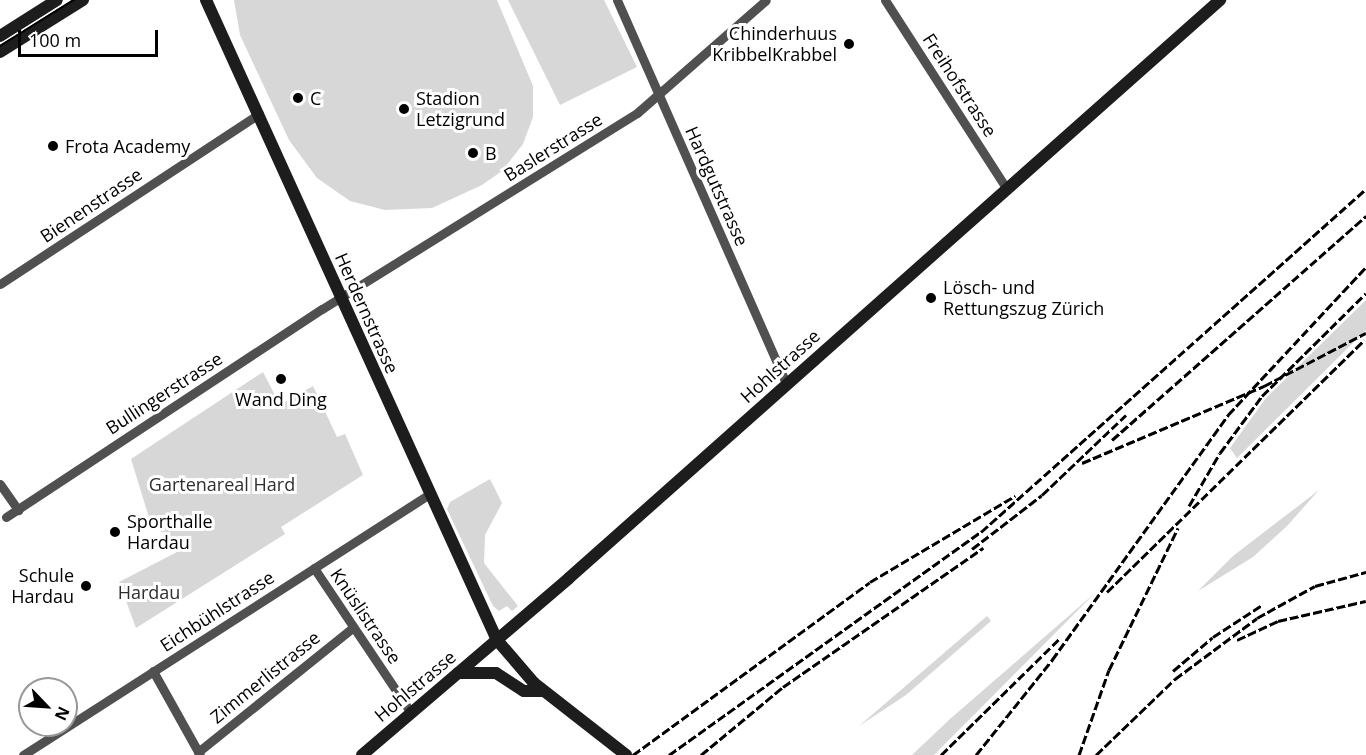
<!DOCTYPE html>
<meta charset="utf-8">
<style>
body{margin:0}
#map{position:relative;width:1366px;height:755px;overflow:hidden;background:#fff;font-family:"Open Sans",sans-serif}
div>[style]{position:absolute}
.green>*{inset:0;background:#d7d7d7}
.street>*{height:9px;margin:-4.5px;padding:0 4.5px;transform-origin:4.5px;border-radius:4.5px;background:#505050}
.secondary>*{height:12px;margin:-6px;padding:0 6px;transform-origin:6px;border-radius:6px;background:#1d1d1d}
.tram>*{height:1.5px;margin:-0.75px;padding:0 0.75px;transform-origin:0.75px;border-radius:0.75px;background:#000}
.rail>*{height:3px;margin-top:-1.5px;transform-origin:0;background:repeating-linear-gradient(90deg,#000 0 9px,transparent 0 12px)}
.dots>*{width:16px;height:16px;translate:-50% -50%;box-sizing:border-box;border:3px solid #fff;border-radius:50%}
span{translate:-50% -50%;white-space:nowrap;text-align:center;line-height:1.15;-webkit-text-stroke:6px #fff;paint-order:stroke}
.poi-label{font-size:18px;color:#000}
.right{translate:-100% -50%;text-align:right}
.left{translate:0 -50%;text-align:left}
.street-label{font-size:18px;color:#000}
.park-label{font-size:18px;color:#2e2e2e}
.north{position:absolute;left:18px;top:677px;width:60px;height:60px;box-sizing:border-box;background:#fff;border:2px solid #999;border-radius:50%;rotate:115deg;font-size:16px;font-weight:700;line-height:24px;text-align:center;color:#000}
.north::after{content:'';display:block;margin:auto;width:21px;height:27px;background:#000;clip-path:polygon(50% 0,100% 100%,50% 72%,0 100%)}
.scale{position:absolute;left:18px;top:30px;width:140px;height:27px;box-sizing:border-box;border:3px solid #000;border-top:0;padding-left:8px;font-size:18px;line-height:21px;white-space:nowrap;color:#000;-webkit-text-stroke:4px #fff;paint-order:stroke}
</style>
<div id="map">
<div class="green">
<div style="clip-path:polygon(234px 0,497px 0,533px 86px,533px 117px,523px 144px,502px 171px,482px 185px,432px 208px,385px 210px,350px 201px,317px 178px,289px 140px,240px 35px)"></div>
<div style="clip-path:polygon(508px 0,604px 0,637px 67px,560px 105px)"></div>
<div style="clip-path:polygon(1366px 300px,1366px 330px,1237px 458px,1230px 448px,1266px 398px)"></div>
<div style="clip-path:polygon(263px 372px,280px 405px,313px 386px,337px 437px,345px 434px,363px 475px,281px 527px,285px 534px,136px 628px,119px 582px,177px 552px,180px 546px,151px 524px,131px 459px)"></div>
<div style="clip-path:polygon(490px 479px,502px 503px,485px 535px,484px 563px,518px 606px,512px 611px,507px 606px,499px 611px,493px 606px,447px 509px,450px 502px)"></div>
<div style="clip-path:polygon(1319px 490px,1287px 526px,1253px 557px,1198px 591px,1233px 556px)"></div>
<div style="clip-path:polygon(1095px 593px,934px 755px,912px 755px,950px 719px)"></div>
<div style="clip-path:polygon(987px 616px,991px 621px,906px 695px,859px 726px)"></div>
</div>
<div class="street">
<div style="left:617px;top:0;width:420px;rotate:66.2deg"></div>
<div style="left:885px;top:0;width:225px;rotate:57.2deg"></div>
<div style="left:0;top:284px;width:310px;rotate:-33.3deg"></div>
<div style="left:0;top:484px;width:32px;rotate:55deg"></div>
<div style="left:6px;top:517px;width:378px;rotate:-33.4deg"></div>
<div style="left:322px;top:309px;width:371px;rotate:-31.9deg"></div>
<div style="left:637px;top:113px;width:171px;rotate:-41.2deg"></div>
<div style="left:314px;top:568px;width:174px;rotate:56.2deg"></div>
<div style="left:153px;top:671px;width:96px;rotate:60.8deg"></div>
<div style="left:198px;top:752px;width:198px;rotate:-38.8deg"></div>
<div style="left:23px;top:755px;width:483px;rotate:-32.7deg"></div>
</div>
<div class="secondary">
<div style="left:206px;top:0;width:703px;rotate:65.55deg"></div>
<div style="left:497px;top:640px;width:57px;rotate:49.3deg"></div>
<div style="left:534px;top:683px;width:117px;rotate:38deg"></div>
<div style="left:0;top:36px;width:67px;rotate:-32.3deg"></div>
<div style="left:0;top:52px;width:98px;rotate:-32.1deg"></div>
<div style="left:458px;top:673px;width:38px"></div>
<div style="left:496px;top:673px;width:33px;rotate:33deg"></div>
<div style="left:524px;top:691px;width:18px"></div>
<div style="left:362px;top:755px;width:272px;rotate:-40.5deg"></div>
<div style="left:569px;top:578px;width:871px;rotate:-41.6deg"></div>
</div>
<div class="tram">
<div style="left:0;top:46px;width:87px;rotate:-31.9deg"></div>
</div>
<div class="rail">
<div style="left:1112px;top:440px;width:339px;rotate:-41.4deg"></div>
<div style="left:1082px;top:463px;width:198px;rotate:-22.9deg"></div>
<div style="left:1264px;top:386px;width:115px;rotate:-27.5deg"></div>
<div style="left:1189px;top:506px;width:61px;rotate:-59.7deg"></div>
<div style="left:1220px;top:453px;width:71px;rotate:-53.6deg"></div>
<div style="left:1262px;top:396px;width:146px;rotate:-44.7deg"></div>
<div style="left:972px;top:549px;width:88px;rotate:-37.6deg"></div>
<div style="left:1042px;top:495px;width:116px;rotate:-43.6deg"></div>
<div style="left:1107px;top:592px;width:360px;rotate:-44.4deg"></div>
<div style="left:1237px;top:640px;width:45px;rotate:-24.9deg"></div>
<div style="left:1278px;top:621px;width:90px;rotate:-12.8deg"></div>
<div style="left:1173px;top:671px;width:52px;rotate:-40.4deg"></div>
<div style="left:1213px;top:637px;width:59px;rotate:-33.1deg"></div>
<div style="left:633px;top:755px;width:293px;rotate:-36.1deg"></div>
<div style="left:870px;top:582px;width:169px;rotate:-30.7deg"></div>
<div style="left:669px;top:755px;width:384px;rotate:-35.6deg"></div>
<div style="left:981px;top:532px;width:516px;rotate:-41.7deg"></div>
<div style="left:701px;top:755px;width:107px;rotate:-39.7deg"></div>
<div style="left:783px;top:687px;width:244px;rotate:-34.8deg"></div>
<div style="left:941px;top:755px;width:167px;rotate:-44.5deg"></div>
<div style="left:976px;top:755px;width:122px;rotate:-51.3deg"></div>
<div style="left:1052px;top:660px;width:302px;rotate:-54.3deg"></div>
<div style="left:1228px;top:415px;width:202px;rotate:-47deg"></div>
<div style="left:1079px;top:755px;width:90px;rotate:-70.6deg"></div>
<div style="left:1109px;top:670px;width:158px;rotate:-64.1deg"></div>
<div style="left:1096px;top:755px;width:110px;rotate:-43.9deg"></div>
<div style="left:1175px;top:679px;width:102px;rotate:-36.6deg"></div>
<div style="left:1257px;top:618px;width:66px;rotate:-28.9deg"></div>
<div style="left:1315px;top:586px;width:53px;rotate:-15.4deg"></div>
</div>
<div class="dots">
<div style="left:849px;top:44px;background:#000"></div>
<div style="left:298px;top:98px;background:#000"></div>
<div style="left:404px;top:109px;background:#000"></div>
<div style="left:53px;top:146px;background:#000"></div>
<div style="left:473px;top:153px;background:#000"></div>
<div style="left:931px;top:298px;background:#000"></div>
<div style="left:281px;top:379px;background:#000"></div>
<div style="left:115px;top:532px;background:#000"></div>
<div style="left:86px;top:586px;background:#000"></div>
</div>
<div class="poi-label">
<span class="right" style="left:837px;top:44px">Chinderhuus<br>KribbelKrabbel</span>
<span class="left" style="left:310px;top:98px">C</span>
<span class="left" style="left:416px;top:109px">Stadion<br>Letzigrund</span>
<span class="left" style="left:65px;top:146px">Frota Academy</span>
<span class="left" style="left:485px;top:153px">B</span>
<span class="left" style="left:943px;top:298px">Lösch- und<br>Rettungszug Zürich</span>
<span style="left:281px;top:399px">Wand Ding</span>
<span class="left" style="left:127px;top:532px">Sporthalle<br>Hardau</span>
<span class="right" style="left:74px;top:586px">Schule<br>Hardau</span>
</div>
<div class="street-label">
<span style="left:960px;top:85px;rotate:57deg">Freihofstrasse</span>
<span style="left:553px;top:147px;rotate:-32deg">Baslerstrasse</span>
<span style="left:717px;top:186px;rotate:66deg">Hardgutstrasse</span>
<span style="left:91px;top:205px;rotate:-34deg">Bienenstrasse</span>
<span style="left:367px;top:313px;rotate:66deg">Herdernstrasse</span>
<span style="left:780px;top:366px;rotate:-42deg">Hohlstrasse</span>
<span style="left:164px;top:393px;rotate:-33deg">Bullingerstrasse</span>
<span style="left:217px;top:611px;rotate:-33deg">Eichbühlstrasse</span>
<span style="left:366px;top:616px;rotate:56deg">Knüslistrasse</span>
<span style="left:265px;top:677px;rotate:-39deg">Zimmerlistrasse</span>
<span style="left:415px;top:686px;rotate:-40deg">Hohlstrasse</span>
</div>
<div class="park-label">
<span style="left:222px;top:484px">Gartenareal Hard</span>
<span style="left:149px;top:592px">Hardau</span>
</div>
<div class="north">N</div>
<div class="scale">100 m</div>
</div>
